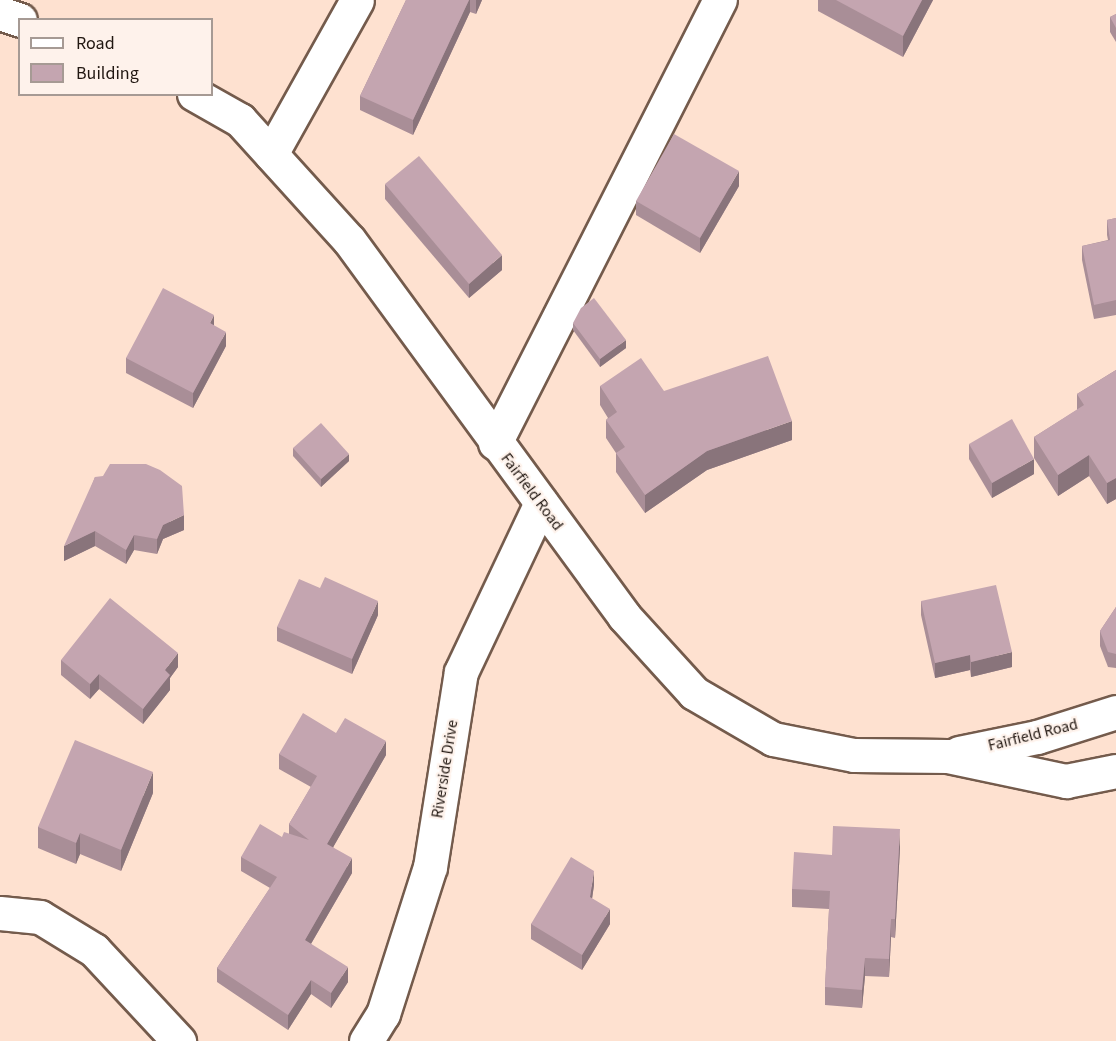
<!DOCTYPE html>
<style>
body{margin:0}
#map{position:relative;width:1116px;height:1041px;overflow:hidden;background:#fee1d0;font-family:"Source Sans 3",sans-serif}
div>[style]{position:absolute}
.roads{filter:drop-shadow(2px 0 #745b4c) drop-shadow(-2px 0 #745b4c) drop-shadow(0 2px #745b4c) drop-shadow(0 -2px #745b4c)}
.street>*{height:33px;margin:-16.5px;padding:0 16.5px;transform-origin:16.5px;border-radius:16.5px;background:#fff}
.wall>*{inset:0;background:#a98e97}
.shaded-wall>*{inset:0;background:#89747b}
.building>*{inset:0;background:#c4a5b0}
span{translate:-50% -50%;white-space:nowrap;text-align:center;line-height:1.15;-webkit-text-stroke:4.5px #fef2eb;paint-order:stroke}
.street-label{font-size:16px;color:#211711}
.legend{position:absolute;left:18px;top:18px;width:195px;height:78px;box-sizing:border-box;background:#fef2eb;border:2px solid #a69a94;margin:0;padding:8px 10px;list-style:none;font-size:18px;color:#211711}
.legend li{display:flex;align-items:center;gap:12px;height:30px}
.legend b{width:30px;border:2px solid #a69a94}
</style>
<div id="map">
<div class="roads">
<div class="street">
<div style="left:0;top:13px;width:21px;rotate:19deg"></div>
<div style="left:194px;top:94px;width:53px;rotate:29.5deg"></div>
<div style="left:240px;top:120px;width:162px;rotate:47.8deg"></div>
<div style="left:349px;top:240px;width:466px;rotate:53.8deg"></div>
<div style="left:624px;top:616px;width:104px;rotate:47.7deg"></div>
<div style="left:694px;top:693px;width:91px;rotate:30.2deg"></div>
<div style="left:773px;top:739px;width:83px;rotate:11.2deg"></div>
<div style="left:854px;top:755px;width:94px;rotate:0.6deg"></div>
<div style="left:948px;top:756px;width:121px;rotate:12deg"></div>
<div style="left:1066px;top:781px;width:51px;rotate:-11.3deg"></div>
<div style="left:271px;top:154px;width:176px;rotate:-60.8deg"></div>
<div style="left:495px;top:443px;width:497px;rotate:-63.1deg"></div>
<div style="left:959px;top:753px;width:80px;rotate:-11.6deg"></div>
<div style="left:1037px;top:737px;width:83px;rotate:-17.6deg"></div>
<div style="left:0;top:913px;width:40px;rotate:5.7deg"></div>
<div style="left:40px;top:917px;width:63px;rotate:31.4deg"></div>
<div style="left:94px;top:950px;width:125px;rotate:47deg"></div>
<div style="left:366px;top:1041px;width:32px;rotate:-58deg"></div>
<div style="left:383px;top:1014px;width:154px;rotate:-72.3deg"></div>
<div style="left:430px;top:867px;width:197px;rotate:-81deg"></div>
<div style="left:461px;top:672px;width:187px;rotate:-64.7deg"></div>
</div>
</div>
<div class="wall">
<div style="clip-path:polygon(406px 0,482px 0,476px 14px,470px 12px,413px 135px,360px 110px,360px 96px)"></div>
<div style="clip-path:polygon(818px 0,933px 0,903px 57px,818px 11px)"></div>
<div style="clip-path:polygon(1116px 14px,1116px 42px,1110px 32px,1110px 17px)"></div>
<div style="clip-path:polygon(385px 184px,502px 270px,469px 298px,385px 199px)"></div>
<div style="clip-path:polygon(739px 186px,700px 253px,636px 215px,636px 201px)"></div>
<div style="clip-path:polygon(1116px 218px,1116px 315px,1094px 319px,1082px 260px,1082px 246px,1108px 240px,1107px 235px,1107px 220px)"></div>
<div style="clip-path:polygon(573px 323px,626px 348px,600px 367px,573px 330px)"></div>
<div style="clip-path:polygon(214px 326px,226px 346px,193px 408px,126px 373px,126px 358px)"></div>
<div style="clip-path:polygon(1116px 370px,1116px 499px,1107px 504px,1089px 476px,1058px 496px,1034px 458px,1034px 437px,1077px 410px,1077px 394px)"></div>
<div style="clip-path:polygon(600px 386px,664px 391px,792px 440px,707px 470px,645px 513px,616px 472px,616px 453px,606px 438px,606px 420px,608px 418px,600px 405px)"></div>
<div style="clip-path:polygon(969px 444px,1034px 474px,992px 498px,969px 459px)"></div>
<div style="clip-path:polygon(293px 448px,349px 461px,321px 487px,293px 456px)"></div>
<div style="clip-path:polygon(95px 477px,184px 530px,163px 539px,157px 554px,134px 550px,126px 564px,95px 546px,64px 561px)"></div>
<div style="clip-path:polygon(921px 601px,1012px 667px,971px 677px,970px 670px,935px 678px,921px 615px)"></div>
<div style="clip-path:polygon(1116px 607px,1116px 668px,1108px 667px,1100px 646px,1100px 631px)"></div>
<div style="clip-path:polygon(378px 615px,352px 674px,277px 641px,277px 627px)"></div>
<div style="clip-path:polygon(61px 660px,178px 667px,170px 678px,170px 690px,143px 724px,99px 689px,90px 699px,61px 675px)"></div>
<div style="clip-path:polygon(336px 733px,386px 755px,333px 847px,352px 873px,311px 944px,348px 982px,331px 1008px,311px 994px,288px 1030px,217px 982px,217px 968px,270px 888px,241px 871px,241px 857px,289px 834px,289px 824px,311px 787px,279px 769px,279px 754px)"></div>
<div style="clip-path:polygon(153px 793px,121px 871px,80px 854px,76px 864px,38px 848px,38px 827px)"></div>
<div style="clip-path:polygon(900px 848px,895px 938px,891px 937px,889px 977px,865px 976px,862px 1008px,825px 1005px,825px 987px,829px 909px,792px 907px,792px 889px,832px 855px)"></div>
<div style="clip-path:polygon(594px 885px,592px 899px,610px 924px,582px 970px,531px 939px,531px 924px)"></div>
</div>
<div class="shaded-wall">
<div style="clip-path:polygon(469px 0,470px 0,470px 12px,413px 135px,413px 120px)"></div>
<div style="clip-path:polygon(476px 0,482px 0,476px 14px)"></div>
<div style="clip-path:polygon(922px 0,933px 0,903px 57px,903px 36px)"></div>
<div style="clip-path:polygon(739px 171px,739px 186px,700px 253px,700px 238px)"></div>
<div style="clip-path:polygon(502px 255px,502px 270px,469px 298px,469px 284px)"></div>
<div style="clip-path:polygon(214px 315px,214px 330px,210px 323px)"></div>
<div style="clip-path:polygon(226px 332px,226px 346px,193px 408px,193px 393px)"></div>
<div style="clip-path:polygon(626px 340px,626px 348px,600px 367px,600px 359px)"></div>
<div style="clip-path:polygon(792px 421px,792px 440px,707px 470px,645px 513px,645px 495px,707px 451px)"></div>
<div style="clip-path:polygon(349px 454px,349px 461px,321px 487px,321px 479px)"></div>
<div style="clip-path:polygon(1089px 455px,1089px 476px,1058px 496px,1058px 475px)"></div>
<div style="clip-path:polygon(1034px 459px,1034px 474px,992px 498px,992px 483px)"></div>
<div style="clip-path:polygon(1116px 478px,1116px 499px,1107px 504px,1107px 483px)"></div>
<div style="clip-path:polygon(184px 515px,184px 530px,163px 539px,157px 554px,157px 539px,163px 525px)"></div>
<div style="clip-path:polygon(95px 531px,95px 546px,64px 561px,64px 546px)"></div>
<div style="clip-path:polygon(134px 535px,134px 550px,126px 564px,126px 550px)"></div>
<div style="clip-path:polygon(378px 601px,378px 615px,352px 674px,352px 659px)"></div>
<div style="clip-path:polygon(1012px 652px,1012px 667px,971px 677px,971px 662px)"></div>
<div style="clip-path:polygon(178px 653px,178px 667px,170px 678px,170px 690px,143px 724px,143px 709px,165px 670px)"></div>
<div style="clip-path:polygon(970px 655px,970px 670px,935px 678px,935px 663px)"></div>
<div style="clip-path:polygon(99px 674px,99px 689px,90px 699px,90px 684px)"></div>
<div style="clip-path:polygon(386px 741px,386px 755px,327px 858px,327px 844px)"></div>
<div style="clip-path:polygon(153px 772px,153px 793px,121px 871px,121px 850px)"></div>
<div style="clip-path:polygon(900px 829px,900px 848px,895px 938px,895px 919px)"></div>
<div style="clip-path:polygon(80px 833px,80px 854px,76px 864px,76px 843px)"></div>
<div style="clip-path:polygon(352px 858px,352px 873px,305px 954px,305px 940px)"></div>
<div style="clip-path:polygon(594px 871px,594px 885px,590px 912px,590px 897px)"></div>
<div style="clip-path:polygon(610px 909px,610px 924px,582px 970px,582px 955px)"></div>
<div style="clip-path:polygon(891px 919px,891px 937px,889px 977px,889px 959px)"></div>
<div style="clip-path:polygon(865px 958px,865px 976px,862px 1008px,862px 990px)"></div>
<div style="clip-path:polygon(348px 967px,348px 982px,331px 1008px,331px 993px)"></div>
<div style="clip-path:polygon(311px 980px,311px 994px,288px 1030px,288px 1015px)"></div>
</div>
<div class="building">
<div style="clip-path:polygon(406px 0,469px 0,413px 120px,360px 96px)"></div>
<div style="clip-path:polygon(836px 0,922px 0,903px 36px)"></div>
<div style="clip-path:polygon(1116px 14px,1116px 28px,1110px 17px)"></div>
<div style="clip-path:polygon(674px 134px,739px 171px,700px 238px,636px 201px)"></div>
<div style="clip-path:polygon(419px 156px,502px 255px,469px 284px,385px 184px)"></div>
<div style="clip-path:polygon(1116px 218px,1116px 300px,1094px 305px,1082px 246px,1110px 240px,1107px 220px)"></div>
<div style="clip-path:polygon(163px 288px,214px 315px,210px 323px,226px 332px,193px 393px,126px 358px)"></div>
<div style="clip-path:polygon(594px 298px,626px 340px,600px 359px,573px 323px,581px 308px)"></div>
<div style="clip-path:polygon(768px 356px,792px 421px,707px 451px,645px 495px,616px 453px,625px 447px,606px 420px,617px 412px,600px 386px,641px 358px,664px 391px)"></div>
<div style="clip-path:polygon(1116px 370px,1116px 478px,1107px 483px,1089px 455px,1058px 475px,1034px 437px,1084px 405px,1077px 394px)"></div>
<div style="clip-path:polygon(1012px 419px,1034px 459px,992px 483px,969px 444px)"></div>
<div style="clip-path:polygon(321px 423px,349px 454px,321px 479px,293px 448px)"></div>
<div style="clip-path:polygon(110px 464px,146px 464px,160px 470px,182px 486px,184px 515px,163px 525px,157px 539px,134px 535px,126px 550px,95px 531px,64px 546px,95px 477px,103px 476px)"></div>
<div style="clip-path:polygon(325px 577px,378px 601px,352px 659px,277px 627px,299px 579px,320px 588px)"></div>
<div style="clip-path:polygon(996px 585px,1012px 652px,971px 662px,970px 655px,935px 663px,921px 601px)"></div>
<div style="clip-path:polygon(110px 598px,178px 653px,165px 670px,170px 675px,143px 709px,99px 674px,90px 684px,61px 660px)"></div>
<div style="clip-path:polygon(1116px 607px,1116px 654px,1108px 652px,1100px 631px)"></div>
<div style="clip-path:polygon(303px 713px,336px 733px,345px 718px,386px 741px,327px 844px,352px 858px,305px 940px,348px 967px,331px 993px,311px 980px,288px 1015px,217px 968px,277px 877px,241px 857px,260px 824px,282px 837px,284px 832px,309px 840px,289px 824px,317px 776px,279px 754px)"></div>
<div style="clip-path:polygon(75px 740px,153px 772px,121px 850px,80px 833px,76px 843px,38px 827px)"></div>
<div style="clip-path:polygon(833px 826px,900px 829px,895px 919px,891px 919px,889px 959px,865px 958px,862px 990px,825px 987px,830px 891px,792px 889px,794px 852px,832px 855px)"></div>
<div style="clip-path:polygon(571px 857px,594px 871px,590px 897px,610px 909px,582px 955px,531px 924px)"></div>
</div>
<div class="street-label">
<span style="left:532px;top:492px;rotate:53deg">Fairfield Road</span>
<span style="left:1033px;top:735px;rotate:-14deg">Fairfield Road</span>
<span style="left:445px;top:769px;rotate:-81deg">Riverside Drive</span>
</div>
<ul class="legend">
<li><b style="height:8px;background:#fff"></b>Road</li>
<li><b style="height:16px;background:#c4a5b0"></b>Building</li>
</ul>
</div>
